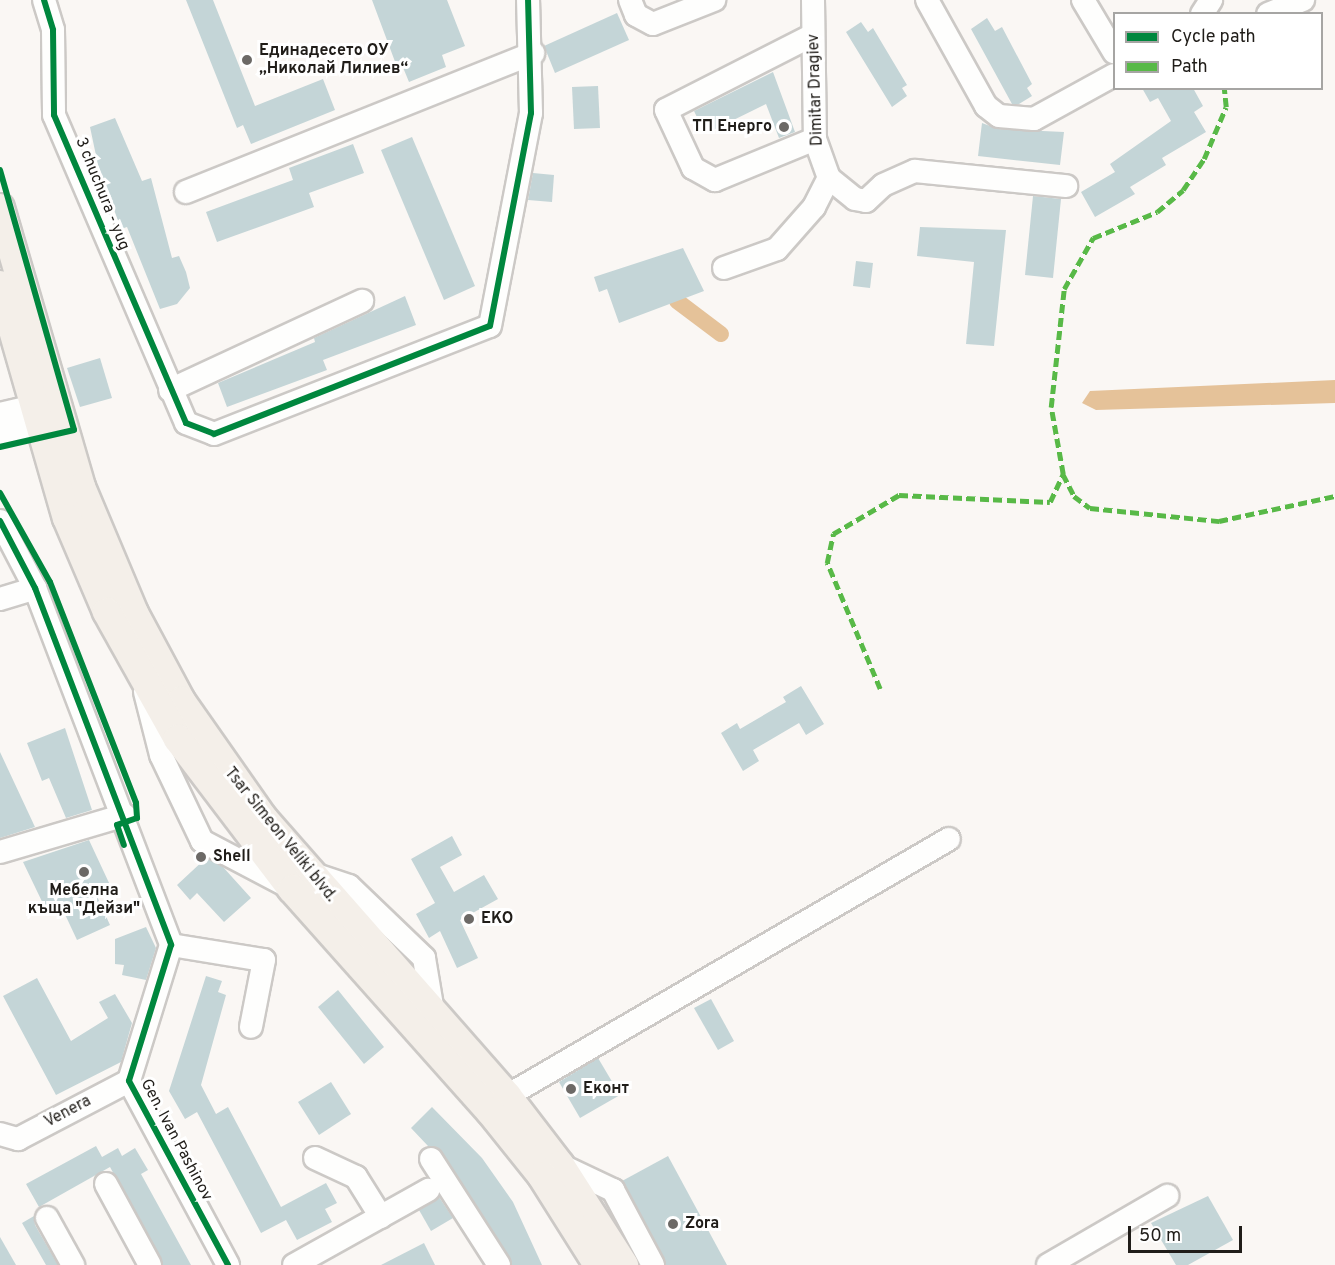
<!DOCTYPE html>
<meta charset="utf-8">
<style>
body{margin:0}
#map{position:relative;width:1335px;height:1265px;overflow:hidden;background:#faf7f4;font-family:Overpass,sans-serif}
div>[style]{position:absolute}
.water>*{inset:0;background:#e5c299}
.canal>*{height:16px;margin:-8px;padding:0 8px;transform-origin:8px;border-radius:8px;background:#e5c299}
.building>*{inset:0;background:#c4d5d7}
.roads{filter:drop-shadow(2px 0 #ccc9c6) drop-shadow(-2px 0 #ccc9c6) drop-shadow(0 2px #ccc9c6) drop-shadow(0 -2px #ccc9c6)}
.minor>*{height:22px;margin:-11px;padding:0 11px;transform-origin:11px;border-radius:11px;background:#fefefd}
.major>*{height:28px;margin:-14px;padding:0 14px;transform-origin:14px;border-radius:14px;background:#f4efe9}
.quiet>*{height:4.5px;margin-top:-2.25px;transform-origin:0;background:repeating-linear-gradient(90deg,#58b947 0 9px,transparent 0 13.5px)}
.cycleway>*{height:6px;margin:-3px;padding:0 3px;transform-origin:3px;border-radius:3px;background:#00873e}
.dots>*{width:16px;height:16px;translate:-50% -50%;box-sizing:border-box;border:3px solid #fff;border-radius:50%}
span{translate:-50% -50%;white-space:nowrap;text-align:center;line-height:1.15;-webkit-text-stroke:6px #fff;paint-order:stroke}
.poi-label{font-size:16px;color:#201d19;font-weight:700}
.left{translate:0 -50%;text-align:left}
.right{translate:-100% -50%;text-align:right}
.street-label{font-size:16px;color:#201d19}
.legend{position:absolute;left:1113px;top:12px;width:210px;height:78px;box-sizing:border-box;background:#fff;border:2px solid #a6a5a3;margin:0;padding:8px 10px;list-style:none;font-size:18px;color:#201d19}
.legend li{display:flex;align-items:center;gap:12px;height:30px}
.legend b{width:30px;border:2px solid #a6a5a3}
.scale{position:absolute;left:1128px;top:1226px;width:114px;height:27px;box-sizing:border-box;border:3px solid #201d19;border-top:0;padding-left:8px;font-size:18px;line-height:21px;white-space:nowrap;color:#201d19;-webkit-text-stroke:4px #fff;paint-order:stroke}
</style>
<div id="map">
<div class="water">
<div style="clip-path:polygon(1335px 380px,1335px 403px,1096px 410px,1082px 403px,1090px 391px)"></div>
</div>
<div class="canal">
<div style="left:677px;top:301px;width:55px;rotate:36.9deg"></div>
</div>
<div class="building">
<div style="clip-path:polygon(186px 0,213px 0,255px 106px,323px 79px,335px 110px,251px 144px,243px 125px,237px 128px)"></div>
<div style="clip-path:polygon(372px 0,447px 0,465px 46px,442px 55px,446px 67px,409px 82px,402px 65px,397px 67px)"></div>
<div style="clip-path:polygon(617px 13px,629px 40px,555px 73px,544px 46px)"></div>
<div style="clip-path:polygon(987px 18px,995px 31px,1002px 27px,1032px 84px,1027px 88px,1032px 96px,1019px 104px,1012px 104px,971px 29px)"></div>
<div style="clip-path:polygon(861px 22px,868px 32px,873px 28px,907px 85px,902px 88px,907px 96px,892px 107px,846px 32px)"></div>
<div style="clip-path:polygon(773px 72px,795px 132px,779px 138px,766px 104px,705px 134px,694px 111px)"></div>
<div style="clip-path:polygon(598px 86px,600px 128px,574px 129px,572px 87px)"></div>
<div style="clip-path:polygon(1142px 88px,1193px 88px,1203px 106px,1194px 112px,1206px 132px,1162px 158px,1166px 165px,1130px 187px,1135px 194px,1095px 217px,1081px 192px,1115px 172px,1110px 164px,1171px 121px,1158px 98px,1150px 102px)"></div>
<div style="clip-path:polygon(115px 118px,142px 181px,151px 178px,172px 258px,179px 256px,186px 272px,190px 288px,177px 304px,160px 309px,127px 227px,121px 229px,98px 165px,90px 127px)"></div>
<div style="clip-path:polygon(982px 123px,998px 129px,1064px 132px,1060px 165px,978px 156px)"></div>
<div style="clip-path:polygon(412px 137px,475px 286px,444px 300px,381px 150px)"></div>
<div style="clip-path:polygon(353px 144px,364px 173px,309px 193px,314px 207px,217px 242px,206px 212px,293px 180px,289px 168px)"></div>
<div style="clip-path:polygon(533px 173px,554px 175px,552px 202px,528px 200px)"></div>
<div style="clip-path:polygon(1033px 196px,1061px 199px,1053px 278px,1025px 275px)"></div>
<div style="clip-path:polygon(920px 227px,1006px 230px,994px 346px,966px 344px,974px 262px,917px 256px)"></div>
<div style="clip-path:polygon(683px 248px,704px 291px,619px 323px,607px 289px,599px 292px,594px 277px)"></div>
<div style="clip-path:polygon(856px 261px,873px 263px,870px 288px,853px 286px)"></div>
<div style="clip-path:polygon(405px 296px,416px 325px,323px 360px,327px 370px,227px 407px,218px 383px,315px 342px,314px 338px)"></div>
<div style="clip-path:polygon(100px 358px,112px 398px,80px 407px,67px 368px)"></div>
<div style="clip-path:polygon(801px 686px,824px 724px,806px 735px,799px 723px,753px 750px,759px 761px,743px 771px,721px 733px,737px 723px,740px 729px,786px 702px,783px 697px)"></div>
<div style="clip-path:polygon(65px 728px,92px 810px,66px 818px,49px 778px,42px 781px,27px 743px)"></div>
<div style="clip-path:polygon(0 752px,35px 827px,0 838px)"></div>
<div style="clip-path:polygon(452px 836px,462px 855px,440px 867px,454px 892px,484px 875px,498px 899px,460px 920px,478px 958px,457px 968px,440px 931px,429px 938px,416px 914px,435px 903px,411px 859px)"></div>
<div style="clip-path:polygon(89px 840px,110px 885px,95px 892px,110px 925px,77px 940px,62px 908px,48px 914px,23px 862px)"></div>
<div style="clip-path:polygon(206px 858px,223px 867px,251px 898px,224px 922px,197px 893px,190px 900px,177px 885px)"></div>
<div style="clip-path:polygon(146px 927px,156px 948px,146px 980px,122px 975px,124px 965px,115px 964px,115px 939px)"></div>
<div style="clip-path:polygon(206px 976px,222px 981px,218px 992px,226px 995px,201px 1085px,216px 1114px,228px 1107px,281px 1207px,326px 1183px,337px 1203px,325px 1209px,332px 1222px,297px 1240px,286px 1220px,261px 1233px,197px 1112px,185px 1119px,169px 1091px)"></div>
<div style="clip-path:polygon(37px 978px,71px 1041px,108px 1018px,99px 1002px,115px 994px,132px 1023px,121px 1062px,56px 1095px,3px 996px)"></div>
<div style="clip-path:polygon(338px 990px,384px 1047px,364px 1064px,318px 1007px)"></div>
<div style="clip-path:polygon(711px 999px,734px 1041px,718px 1050px,694px 1008px)"></div>
<div style="clip-path:polygon(598px 1058px,620px 1095px,580px 1118px,559px 1082px)"></div>
<div style="clip-path:polygon(331px 1082px,351px 1114px,319px 1135px,298px 1102px)"></div>
<div style="clip-path:polygon(432px 1107px,482px 1158px,513px 1202px,542px 1265px,512px 1265px,442px 1152px,428px 1146px,411px 1128px)"></div>
<div style="clip-path:polygon(96px 1146px,102px 1157px,118px 1148px,122px 1156px,135px 1148px,148px 1170px,141px 1174px,191px 1265px,163px 1265px,110px 1167px,39px 1207px,26px 1184px)"></div>
<div style="clip-path:polygon(668px 1156px,727px 1265px,666px 1265px,622px 1181px)"></div>
<div style="clip-path:polygon(1208px 1196px,1233px 1240px,1188px 1265px,1176px 1265px,1151px 1223px)"></div>
<div style="clip-path:polygon(439px 1197px,453px 1218px,431px 1231px,419px 1210px)"></div>
<div style="clip-path:polygon(34px 1216px,35px 1225px,58px 1265px,46px 1265px,22px 1223px)"></div>
<div style="clip-path:polygon(0 1237px,16px 1265px,0 1265px)"></div>
<div style="clip-path:polygon(424px 1243px,435px 1265px,381px 1265px)"></div>
</div>
<div class="roads">
<div class="minor">
<div style="left:44px;top:0;width:31px;rotate:73deg"></div>
<div style="left:53px;top:30px;width:85px;rotate:89.3deg"></div>
<div style="left:54px;top:115px;width:335px;rotate:66.8deg"></div>
<div style="left:186px;top:423px;width:30px;rotate:21deg"></div>
<div style="left:214px;top:434px;width:296px;rotate:-21.4deg"></div>
<div style="left:490px;top:326px;width:217px;rotate:-79.1deg"></div>
<div style="left:531px;top:113px;width:113px;rotate:-91.5deg"></div>
<div style="left:630px;top:0;width:16px;rotate:68deg"></div>
<div style="left:636px;top:15px;width:19px;rotate:28deg"></div>
<div style="left:653px;top:24px;width:66px;rotate:-21.5deg"></div>
<div style="left:813px;top:0;width:139px;rotate:89.2deg"></div>
<div style="left:815px;top:139px;width:41px;rotate:70.3deg"></div>
<div style="left:829px;top:178px;width:33px;rotate:39deg"></div>
<div style="left:855px;top:199px;width:11px;rotate:10deg"></div>
<div style="left:866px;top:201px;width:23px;rotate:-43deg"></div>
<div style="left:883px;top:185px;width:35px;rotate:-24deg"></div>
<div style="left:915px;top:171px;width:152px;rotate:5.7deg"></div>
<div style="left:927px;top:0;width:121px;rotate:60.9deg"></div>
<div style="left:986px;top:106px;width:16px;rotate:38deg"></div>
<div style="left:999px;top:116px;width:35px;rotate:5deg"></div>
<div style="left:1034px;top:119px;width:91px;rotate:-28.8deg"></div>
<div style="left:1083px;top:0;width:61px;rotate:59.2deg"></div>
<div style="left:1202px;top:14px;width:17px;rotate:-57deg"></div>
<div style="left:1268px;top:14px;width:38px;rotate:-22deg"></div>
<div style="left:813px;top:35px;width:165px;rotate:153deg"></div>
<div style="left:666px;top:110px;width:64px;rotate:65deg"></div>
<div style="left:693px;top:168px;width:25px;rotate:29deg"></div>
<div style="left:715px;top:180px;width:108px;rotate:-22.3deg"></div>
<div style="left:186px;top:192px;width:374px;rotate:-21.8deg"></div>
<div style="left:724px;top:268px;width:56px;rotate:-19.7deg"></div>
<div style="left:777px;top:249px;width:56px;rotate:-48.6deg"></div>
<div style="left:814px;top:207px;width:33px;rotate:-63deg"></div>
<div style="left:170px;top:390px;width:212px;rotate:-24.9deg"></div>
<div style="left:0;top:414px;width:52px;rotate:-13.2deg"></div>
<div style="left:0;top:434px;width:55px;rotate:-12.5deg"></div>
<div style="left:0;top:521px;width:76px;rotate:62.4deg"></div>
<div style="left:35px;top:588px;width:382px;rotate:69.1deg"></div>
<div style="left:171px;top:945px;width:142px;rotate:107.2deg"></div>
<div style="left:129px;top:1081px;width:209px;rotate:61.7deg"></div>
<div style="left:0;top:599px;width:37px;rotate:-17deg"></div>
<div style="left:145px;top:692px;width:65px;rotate:75.7deg"></div>
<div style="left:161px;top:755px;width:95px;rotate:64.5deg"></div>
<div style="left:202px;top:841px;width:101px;rotate:27.8deg"></div>
<div style="left:0;top:852px;width:130px;rotate:-16.5deg"></div>
<div style="left:310px;top:873px;width:41px;rotate:18.4deg"></div>
<div style="left:349px;top:886px;width:104px;rotate:43.8deg"></div>
<div style="left:424px;top:958px;width:55px;rotate:80.5deg"></div>
<div style="left:171px;top:945px;width:94px;rotate:9.2deg"></div>
<div style="left:264px;top:960px;width:68px;rotate:101deg"></div>
<div style="left:507px;top:1096px;width:511px;rotate:-30.18deg"></div>
<div style="left:0;top:1134px;width:19px;rotate:16deg"></div>
<div style="left:18px;top:1139px;width:125px;rotate:-27.6deg"></div>
<div style="left:315px;top:1158px;width:45px;rotate:24.9deg"></div>
<div style="left:356px;top:1177px;width:47px;rotate:58deg"></div>
<div style="left:431px;top:1159px;width:126px;rotate:57.3deg"></div>
<div style="left:560px;top:1165px;width:59px;rotate:25.3deg"></div>
<div style="left:613px;top:1190px;width:85px;rotate:61.9deg"></div>
<div style="left:106px;top:1184px;width:92px;rotate:61.5deg"></div>
<div style="left:47px;top:1218px;width:54px;rotate:61deg"></div>
<div style="left:294px;top:1265px;width:154px;rotate:-29.2deg"></div>
<div style="left:1048px;top:1265px;width:138px;rotate:-30.1deg"></div>
</div>
<div class="major">
<div style="left:0;top:208px;width:291px;rotate:73.8deg"></div>
<div style="left:81px;top:487px;width:137px;rotate:67.2deg"></div>
<div style="left:134px;top:613px;width:100px;rotate:61.9deg"></div>
<div style="left:181px;top:701px;width:143px;rotate:55deg"></div>
<div style="left:263px;top:818px;width:370px;rotate:48.7deg"></div>
<div style="left:507px;top:1096px;width:87px;rotate:52.5deg"></div>
<div style="left:560px;top:1165px;width:119px;rotate:57.4deg"></div>
<div style="left:0;top:285px;width:242px;rotate:74deg"></div>
<div style="left:67px;top:518px;width:102px;rotate:66.9deg"></div>
<div style="left:107px;top:612px;width:145px;rotate:60.8deg"></div>
<div style="left:178px;top:739px;width:188px;rotate:52.8deg"></div>
<div style="left:292px;top:889px;width:297px;rotate:48.3deg"></div>
<div style="left:490px;top:1111px;width:83px;rotate:51.3deg"></div>
<div style="left:542px;top:1176px;width:105px;rotate:57.8deg"></div>
</div>
</div>
<div class="quiet">
<div style="left:1063px;top:474px;width:25px;rotate:63deg"></div>
<div style="left:1074px;top:496px;width:20px;rotate:37deg"></div>
<div style="left:1090px;top:508px;width:130px;rotate:5.8deg"></div>
<div style="left:1219px;top:521px;width:119px;rotate:-12.2deg"></div>
<div style="left:880px;top:689px;width:137px;rotate:-112.8deg"></div>
<div style="left:827px;top:563px;width:30px;rotate:-78deg"></div>
<div style="left:833px;top:534px;width:77px;rotate:-30.6deg"></div>
<div style="left:899px;top:495px;width:151px;rotate:2.7deg"></div>
<div style="left:1050px;top:502px;width:31px;rotate:-65deg"></div>
<div style="left:1063px;top:474px;width:68px;rotate:-100.2deg"></div>
<div style="left:1051px;top:407px;width:119px;rotate:-83.7deg"></div>
<div style="left:1064px;top:289px;width:59px;rotate:-60.4deg"></div>
<div style="left:1093px;top:238px;width:69px;rotate:-22.1deg"></div>
<div style="left:1157px;top:212px;width:34px;rotate:-40deg"></div>
<div style="left:1183px;top:190px;width:37px;rotate:-56deg"></div>
<div style="left:1204px;top:159px;width:56px;rotate:-67.1deg"></div>
<div style="left:1226px;top:107px;width:19px;rotate:-96deg"></div>
</div>
<div class="cycleway">
<div style="left:44px;top:0;width:31px;rotate:73deg"></div>
<div style="left:53px;top:30px;width:85px;rotate:89.3deg"></div>
<div style="left:54px;top:115px;width:335px;rotate:66.8deg"></div>
<div style="left:186px;top:423px;width:30px;rotate:21deg"></div>
<div style="left:214px;top:434px;width:296px;rotate:-21.4deg"></div>
<div style="left:490px;top:326px;width:217px;rotate:-79.1deg"></div>
<div style="left:531px;top:113px;width:113px;rotate:-91.5deg"></div>
<div style="left:0;top:170px;width:270px;rotate:74.1deg"></div>
<div style="left:74px;top:430px;width:76px;rotate:167.1deg"></div>
<div style="left:0;top:493px;width:102px;rotate:60.7deg"></div>
<div style="left:50px;top:582px;width:237px;rotate:68.7deg"></div>
<div style="left:136px;top:803px;width:15px;rotate:86deg"></div>
<div style="left:137px;top:818px;width:21px;rotate:161deg"></div>
<div style="left:117px;top:825px;width:21px;rotate:71deg"></div>
<div style="left:0;top:521px;width:76px;rotate:62.4deg"></div>
<div style="left:35px;top:588px;width:382px;rotate:69.1deg"></div>
<div style="left:171px;top:945px;width:142px;rotate:107.2deg"></div>
<div style="left:129px;top:1081px;width:209px;rotate:61.7deg"></div>
</div>
<div class="dots">
<div style="left:247px;top:60px;background:#6c6966"></div>
<div style="left:784px;top:127px;background:#6c6966"></div>
<div style="left:201px;top:857px;background:#6c6966"></div>
<div style="left:84px;top:872px;background:#6c6966"></div>
<div style="left:469px;top:919px;background:#6c6966"></div>
<div style="left:571px;top:1089px;background:#6c6966"></div>
<div style="left:673px;top:1224px;background:#6c6966"></div>
</div>
<div class="poi-label">
<span class="left" style="left:259px;top:60px">Единадесето ОУ<br>„Николай Лилиев“</span>
<span class="right" style="left:772px;top:127px">ТП Енерго</span>
<span class="left" style="left:213px;top:857px">Shell</span>
<span style="left:84px;top:900px">Мебелна<br>къща "Дейзи"</span>
<span class="left" style="left:481px;top:919px">EKO</span>
<span class="left" style="left:583px;top:1089px">Еконт</span>
<span class="left" style="left:685px;top:1224px">Zora</span>
</div>
<div class="street-label">
<span style="left:816px;top:90px;rotate:-92deg">Dimitar Dragiev</span>
<span style="left:102px;top:194px;rotate:68deg">3 chuchura - yug</span>
<span style="left:280px;top:835px;rotate:51deg">Tsar Simeon Veliki blvd.</span>
<span style="left:68px;top:1112px;rotate:-28deg">Venera</span>
<span style="left:176px;top:1140px;rotate:62deg">Gen. Ivan Pashinov</span>
</div>
<ul class="legend">
<li><b style="height:8px;background:#00873e"></b>Cycle path</li>
<li><b style="height:8px;background:#58b947"></b>Path</li>
</ul>
<div class="scale">50 m</div>
</div>
